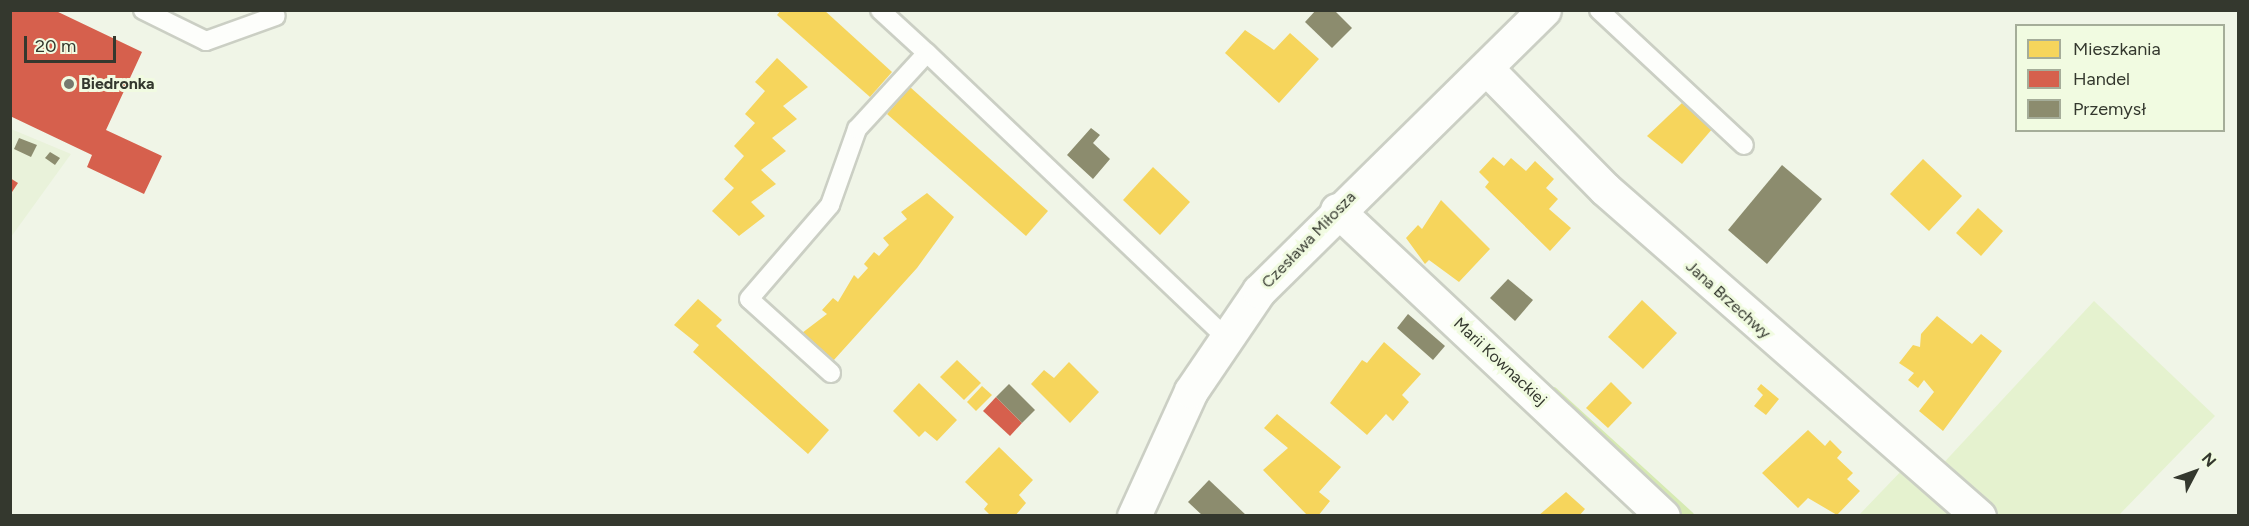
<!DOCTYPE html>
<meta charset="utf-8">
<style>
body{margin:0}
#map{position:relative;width:2249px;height:526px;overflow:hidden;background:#f0f5e7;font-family:Figtree,sans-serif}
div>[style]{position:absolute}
.built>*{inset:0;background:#e9f2da}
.green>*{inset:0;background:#e5f2cf}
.homes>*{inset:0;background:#f6d55c}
.shops>*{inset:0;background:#d6604d}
.industry>*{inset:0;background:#8c8c6e}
.stream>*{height:9px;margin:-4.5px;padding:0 4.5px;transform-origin:4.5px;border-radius:4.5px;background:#d6eab2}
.roads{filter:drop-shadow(2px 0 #cbcfc4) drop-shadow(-2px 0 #cbcfc4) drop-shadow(0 2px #cbcfc4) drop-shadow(0 -2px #cbcfc4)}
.service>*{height:18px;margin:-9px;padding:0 9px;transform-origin:9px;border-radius:9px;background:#fdfefb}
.minor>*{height:33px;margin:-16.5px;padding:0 16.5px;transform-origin:16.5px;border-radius:16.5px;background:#fdfefb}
.dots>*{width:16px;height:16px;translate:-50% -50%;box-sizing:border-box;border:3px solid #f1fbe1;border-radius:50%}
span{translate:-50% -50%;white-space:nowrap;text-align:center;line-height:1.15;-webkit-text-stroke:6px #f1fbe1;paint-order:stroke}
.poi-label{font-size:16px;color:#34382e;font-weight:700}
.left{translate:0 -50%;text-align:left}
.street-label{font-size:16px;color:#34382e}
.frame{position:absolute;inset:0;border:12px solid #34382e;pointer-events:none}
.legend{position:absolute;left:2015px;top:24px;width:210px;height:108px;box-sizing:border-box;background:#f1fbe1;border:2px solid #a5ad99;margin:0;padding:8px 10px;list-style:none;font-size:18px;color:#34382e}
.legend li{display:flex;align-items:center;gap:12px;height:30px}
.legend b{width:30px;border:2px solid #a5ad99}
.north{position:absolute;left:2165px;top:442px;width:60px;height:60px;-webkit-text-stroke:4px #f1fbe1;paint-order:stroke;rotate:49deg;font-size:16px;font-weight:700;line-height:24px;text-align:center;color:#34382e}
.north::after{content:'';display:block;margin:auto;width:21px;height:27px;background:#34382e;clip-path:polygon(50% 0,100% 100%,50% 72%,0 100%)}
.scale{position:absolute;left:24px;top:36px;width:92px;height:27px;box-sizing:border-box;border:3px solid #34382e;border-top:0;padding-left:8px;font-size:18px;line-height:21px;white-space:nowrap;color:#34382e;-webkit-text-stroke:4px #f1fbe1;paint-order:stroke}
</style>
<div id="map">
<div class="built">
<div style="clip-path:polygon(11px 129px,71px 154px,11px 237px)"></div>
</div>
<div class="green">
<div style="clip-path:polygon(2094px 301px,2215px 416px,2119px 515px,1994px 515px,1938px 469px)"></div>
<div style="clip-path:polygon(1906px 466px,1965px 516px,1858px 516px)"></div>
</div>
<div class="homes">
<div style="clip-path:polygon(781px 10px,824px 10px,892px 72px,870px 97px,777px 15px)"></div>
<div style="clip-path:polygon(1245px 30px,1274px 50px,1290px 33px,1319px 59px,1279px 103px,1225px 53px)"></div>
<div style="clip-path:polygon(777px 58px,808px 87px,783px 106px,797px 119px,772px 138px,786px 151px,761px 170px,776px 184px,751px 202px,765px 216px,739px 236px,712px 211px,734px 188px,724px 179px,744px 156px,734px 146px,755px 123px,745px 114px,765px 91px,755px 82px)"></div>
<div style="clip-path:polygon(910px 87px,1048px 211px,1026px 236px,887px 114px)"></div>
<div style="clip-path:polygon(1682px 103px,1713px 128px,1682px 164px,1647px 136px)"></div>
<div style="clip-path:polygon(1493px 157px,1504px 166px,1511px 158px,1526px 171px,1535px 161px,1554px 179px,1546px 188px,1558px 199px,1549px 209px,1571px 228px,1550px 251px,1485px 187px,1489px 182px,1479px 172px)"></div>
<div style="clip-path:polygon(1923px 159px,1962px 196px,1929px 231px,1890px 194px)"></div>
<div style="clip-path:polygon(1153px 167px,1190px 202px,1160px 235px,1123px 200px)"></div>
<div style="clip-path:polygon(927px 193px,954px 217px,917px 268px,833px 361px,802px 333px,827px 314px,822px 310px,833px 298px,838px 302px,854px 275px,858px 279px,868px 268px,864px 264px,874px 252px,879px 256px,889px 245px,883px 238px,907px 219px,901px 212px)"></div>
<div style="clip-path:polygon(1441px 200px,1490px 249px,1459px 282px,1429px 260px,1425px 264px,1406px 238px,1418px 225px,1422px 229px)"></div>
<div style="clip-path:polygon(1978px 208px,2003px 231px,1981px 256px,1956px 233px)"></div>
<div style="clip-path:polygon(698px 299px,722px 320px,716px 326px,829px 430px,808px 454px,693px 352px,699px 345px,674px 325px)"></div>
<div style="clip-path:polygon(1642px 300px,1677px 333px,1643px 369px,1608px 337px)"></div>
<div style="clip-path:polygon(1937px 316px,1972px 344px,1981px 334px,2002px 351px,1943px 431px,1919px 411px,1934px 392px,1924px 380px,1918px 388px,1908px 380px,1914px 373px,1899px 363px,1913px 345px,1920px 347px,1921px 334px)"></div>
<div style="clip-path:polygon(1384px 342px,1421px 374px,1402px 395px,1409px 402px,1393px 421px,1386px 414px,1367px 435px,1330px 403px,1362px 360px,1367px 363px)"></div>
<div style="clip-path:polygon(957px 360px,981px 383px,964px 400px,940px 377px)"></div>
<div style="clip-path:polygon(1069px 362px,1099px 392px,1070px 423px,1031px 384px,1044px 370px,1054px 378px)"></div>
<div style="clip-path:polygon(1611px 382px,1632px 403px,1608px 428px,1586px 408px)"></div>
<div style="clip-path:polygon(919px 383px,957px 420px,937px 441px,925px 431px,919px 437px,893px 411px)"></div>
<div style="clip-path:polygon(1761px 384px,1779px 399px,1766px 415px,1754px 406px,1763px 395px,1757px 389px)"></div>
<div style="clip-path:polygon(982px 386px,992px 395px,976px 411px,967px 402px)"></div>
<div style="clip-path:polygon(1277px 414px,1341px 467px,1319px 492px,1330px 501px,1318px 516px,1308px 516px,1263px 470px,1288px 448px,1264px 428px)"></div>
<div style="clip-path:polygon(1808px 430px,1825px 446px,1830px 440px,1842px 452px,1837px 458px,1853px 473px,1847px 479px,1860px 491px,1837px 515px,1808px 498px,1798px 508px,1762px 473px)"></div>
<div style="clip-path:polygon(999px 447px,1033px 480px,1019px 495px,1026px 503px,1015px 516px,991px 516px,984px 509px,988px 504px,965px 482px)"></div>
<div style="clip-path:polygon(1566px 492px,1585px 509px,1579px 516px,1538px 516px)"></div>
</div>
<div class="shops">
<div style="clip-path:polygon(10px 10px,54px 10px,142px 52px,106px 130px,162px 156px,144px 194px,87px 167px,92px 155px,10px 116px)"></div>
<div style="clip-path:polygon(10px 178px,18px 183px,10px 195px)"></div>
<div style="clip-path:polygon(996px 397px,1022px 423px,1010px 436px,983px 411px)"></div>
</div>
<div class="industry">
<div style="clip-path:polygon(1316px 10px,1334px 10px,1352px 28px,1332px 48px,1305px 22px)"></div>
<div style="clip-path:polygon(1091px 128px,1100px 135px,1093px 143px,1110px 159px,1093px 179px,1067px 155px)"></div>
<div style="clip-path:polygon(19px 138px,37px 145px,31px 157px,14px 149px)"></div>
<div style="clip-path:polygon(50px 152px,60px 158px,55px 165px,45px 158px)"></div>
<div style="clip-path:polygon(1782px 165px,1822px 199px,1767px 264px,1728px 230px)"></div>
<div style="clip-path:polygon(1508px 279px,1533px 300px,1515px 321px,1490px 298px)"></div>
<div style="clip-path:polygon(1408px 314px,1445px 346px,1433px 360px,1397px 328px)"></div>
<div style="clip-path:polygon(1009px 384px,1035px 410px,1022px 423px,996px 397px)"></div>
<div style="clip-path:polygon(1209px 480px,1247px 516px,1203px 516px,1188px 502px)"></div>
</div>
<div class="stream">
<div style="left:1553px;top:391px;width:185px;rotate:42.4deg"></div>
</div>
<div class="roads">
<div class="service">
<div style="left:143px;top:10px;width:70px;rotate:26.2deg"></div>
<div style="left:206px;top:41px;width:74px;rotate:-19.7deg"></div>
<div style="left:880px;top:10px;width:64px;rotate:42.5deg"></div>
<div style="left:1599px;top:10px;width:198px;rotate:43deg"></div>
<div style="left:831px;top:373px;width:110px;rotate:-137.9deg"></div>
<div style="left:749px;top:299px;width:124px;rotate:-49.2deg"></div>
<div style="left:830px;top:205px;width:81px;rotate:-70.4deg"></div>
<div style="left:857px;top:129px;width:103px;rotate:-47.4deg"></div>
<div style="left:927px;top:53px;width:412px;rotate:43.6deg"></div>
</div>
<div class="minor">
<div style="left:1489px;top:71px;width:165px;rotate:45.5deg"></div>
<div style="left:1605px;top:189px;width:497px;rotate:41.2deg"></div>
<div style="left:1337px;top:210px;width:447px;rotate:43.2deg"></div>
<div style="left:1134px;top:516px;width:137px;rotate:-65.5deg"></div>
<div style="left:1191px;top:391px;width:121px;rotate:-55.8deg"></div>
<div style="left:1259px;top:291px;width:400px;rotate:-44.6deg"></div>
</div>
</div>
<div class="dots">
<div style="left:69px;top:84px;background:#767a6f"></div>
</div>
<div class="poi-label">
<span class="left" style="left:81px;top:84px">Biedronka</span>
</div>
<div class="street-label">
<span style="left:1309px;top:240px;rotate:-46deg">Czesława Miłosza</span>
<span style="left:1728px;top:300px;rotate:42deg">Jana Brzechwy</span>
<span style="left:1500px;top:362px;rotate:43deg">Marii Kownackiej</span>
</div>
<div class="frame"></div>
<ul class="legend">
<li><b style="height:16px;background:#f6d55c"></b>Mieszkania</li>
<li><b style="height:16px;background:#d6604d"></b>Handel</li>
<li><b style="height:16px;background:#8c8c6e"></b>Przemysł</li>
</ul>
<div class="north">N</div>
<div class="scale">20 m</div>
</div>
